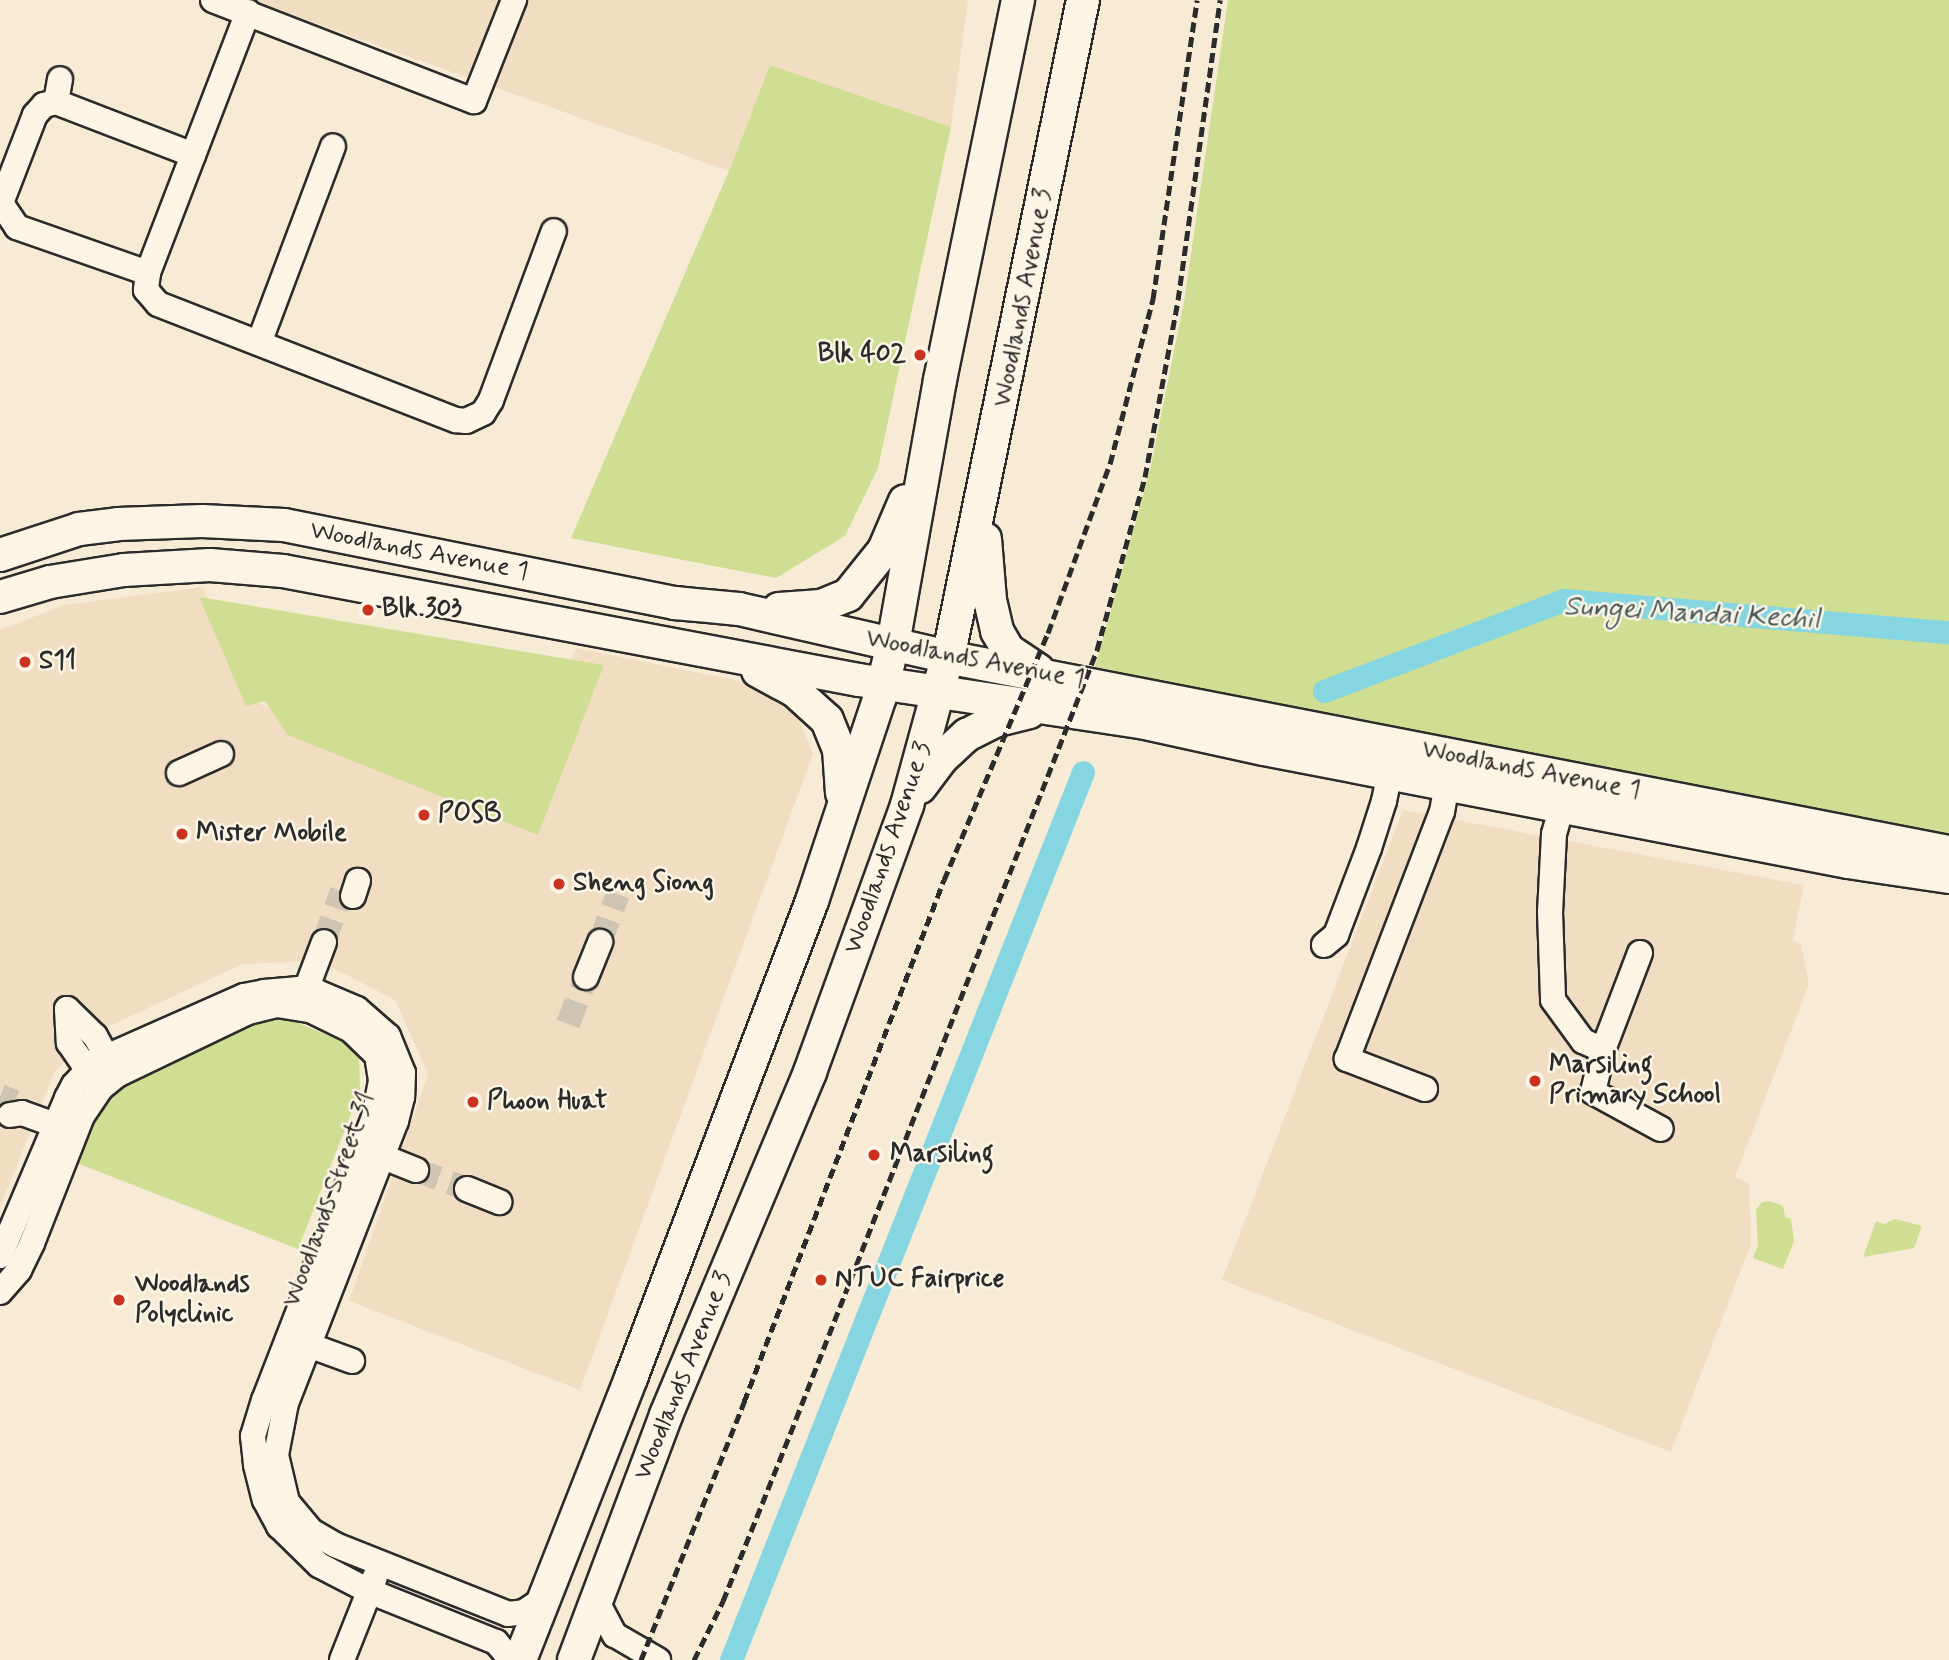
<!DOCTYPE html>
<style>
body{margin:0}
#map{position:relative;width:1949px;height:1660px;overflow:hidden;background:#f7ebd5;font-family:Mynerve,sans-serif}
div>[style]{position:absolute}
.built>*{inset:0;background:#f1dec2}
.green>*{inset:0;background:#cfde92}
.canal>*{height:23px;margin:-11.5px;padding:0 11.5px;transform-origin:11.5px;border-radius:11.5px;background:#86d6e1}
.minor-tunnel>*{height:24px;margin-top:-12px;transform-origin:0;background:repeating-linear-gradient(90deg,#cec5b3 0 24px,transparent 0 36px)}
.roads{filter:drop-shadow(2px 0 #2b2b2b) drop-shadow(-2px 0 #2b2b2b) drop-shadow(0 2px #2b2b2b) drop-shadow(0 -2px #2b2b2b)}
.minor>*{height:24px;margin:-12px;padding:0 12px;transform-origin:12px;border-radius:12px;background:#fcf5e5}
.major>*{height:32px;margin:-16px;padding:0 16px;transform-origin:16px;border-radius:16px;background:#fcf5e5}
.rail>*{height:5px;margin-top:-2.5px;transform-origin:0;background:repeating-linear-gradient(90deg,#2b2b2b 0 10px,transparent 0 15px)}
.dots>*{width:19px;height:19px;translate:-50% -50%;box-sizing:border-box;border:4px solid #fcf5e5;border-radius:50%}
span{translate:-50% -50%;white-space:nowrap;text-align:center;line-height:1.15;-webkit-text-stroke:5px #fcf5e5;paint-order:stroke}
.street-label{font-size:26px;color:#2b2b2b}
.poi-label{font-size:26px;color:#2b2b2b;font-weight:700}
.right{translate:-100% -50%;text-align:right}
.left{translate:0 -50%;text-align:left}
.water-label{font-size:28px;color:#425658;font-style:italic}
</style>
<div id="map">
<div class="built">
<div style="clip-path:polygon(251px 0,968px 0,951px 127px,770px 65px,729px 171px)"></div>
<div style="clip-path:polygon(203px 587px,255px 702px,517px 803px,576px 648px,761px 685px,797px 713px,813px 754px,580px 1390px,349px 1301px,428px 1074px,395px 1000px,320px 961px,243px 964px,90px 1035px,54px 1073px,0 1207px,0 630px,64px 605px)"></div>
<div style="clip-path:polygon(1403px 810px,1804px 885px,1793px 941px,1801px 943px,1809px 984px,1735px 1177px,1749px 1183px,1751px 1244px,1671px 1452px,1222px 1280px)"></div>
</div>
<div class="green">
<div style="clip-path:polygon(1228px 0,1949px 0,1949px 834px,1329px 716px,1095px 667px,1150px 470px,1184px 302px)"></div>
<div style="clip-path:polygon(770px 65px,951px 127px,878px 468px,845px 536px,776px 578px,571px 538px,729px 171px)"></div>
<div style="clip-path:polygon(199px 597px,604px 665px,538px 835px,288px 735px,265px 701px,246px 706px)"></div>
<div style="clip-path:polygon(272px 1012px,346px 1043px,359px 1054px,360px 1091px,298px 1249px,74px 1162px,94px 1108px,110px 1087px)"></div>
<div style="clip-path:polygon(1770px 1201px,1783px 1206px,1785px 1217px,1791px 1219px,1794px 1241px,1783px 1269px,1753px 1258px,1758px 1245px,1756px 1210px,1762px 1202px)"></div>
<div style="clip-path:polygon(1895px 1219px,1922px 1226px,1914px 1248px,1863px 1257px,1876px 1221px,1884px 1224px)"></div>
</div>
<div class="canal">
<div style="left:1324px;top:691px;width:257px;rotate:-20.8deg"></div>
<div style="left:1564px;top:600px;width:386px;rotate:4.8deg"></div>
<div style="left:731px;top:1660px;width:955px;rotate:-68.38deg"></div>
</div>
<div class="minor-tunnel">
<div style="left:324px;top:942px;width:54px;rotate:-70.6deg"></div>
<div style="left:600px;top:942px;width:51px;rotate:-69.4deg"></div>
<div style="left:568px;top:1024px;width:50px;rotate:-69deg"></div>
<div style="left:0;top:1096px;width:16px;rotate:22deg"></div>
<div style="left:416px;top:1170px;width:54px;rotate:20.4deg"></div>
</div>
<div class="roads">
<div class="minor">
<div style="left:213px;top:0;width:280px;rotate:21.2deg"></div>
<div style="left:474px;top:101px;width:109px;rotate:-68.4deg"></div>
<div style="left:248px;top:12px;width:280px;rotate:111deg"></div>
<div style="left:148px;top:273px;width:17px;rotate:97deg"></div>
<div style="left:146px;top:290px;width:18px;rotate:49deg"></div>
<div style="left:158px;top:304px;width:320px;rotate:21.3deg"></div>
<div style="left:456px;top:420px;width:10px;rotate:6deg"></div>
<div style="left:466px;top:421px;width:19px;rotate:-25deg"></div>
<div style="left:483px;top:413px;width:15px;rotate:-58deg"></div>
<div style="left:491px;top:400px;width:180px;rotate:-69.6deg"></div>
<div style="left:56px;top:102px;width:23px;rotate:-80deg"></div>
<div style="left:148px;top:273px;width:139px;rotate:-160.7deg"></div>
<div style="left:17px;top:227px;width:29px;rotate:-124deg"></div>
<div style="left:1px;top:203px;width:94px;rotate:-68.9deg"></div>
<div style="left:35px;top:115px;width:13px;rotate:-48deg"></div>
<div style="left:44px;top:105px;width:12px;rotate:-14deg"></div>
<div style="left:56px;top:102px;width:147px;rotate:21.1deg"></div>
<div style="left:259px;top:343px;width:210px;rotate:-69.4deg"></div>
<div style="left:179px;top:773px;width:46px;rotate:-24.3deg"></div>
<div style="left:1562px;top:806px;width:29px;rotate:106deg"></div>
<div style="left:1554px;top:834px;width:78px;rotate:92.9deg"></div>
<div style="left:1550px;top:912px;width:88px;rotate:88deg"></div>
<div style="left:1553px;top:1000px;width:51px;rotate:53.8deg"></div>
<div style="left:1583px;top:1041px;width:22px;rotate:24deg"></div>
<div style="left:353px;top:896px;width:16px;rotate:-72deg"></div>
<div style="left:1324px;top:945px;width:16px;rotate:-40deg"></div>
<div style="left:1336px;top:935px;width:93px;rotate:-69.2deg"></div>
<div style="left:1369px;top:848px;width:49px;rotate:-72.3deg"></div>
<div style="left:1384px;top:801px;width:44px;rotate:-78.2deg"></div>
<div style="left:1640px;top:953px;width:104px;rotate:110.9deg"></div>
<div style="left:1603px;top:1050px;width:43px;rotate:103.4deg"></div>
<div style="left:1593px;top:1092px;width:77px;rotate:28.6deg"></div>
<div style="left:586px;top:977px;width:38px;rotate:-68deg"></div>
<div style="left:301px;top:1003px;width:65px;rotate:-69.3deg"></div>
<div style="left:67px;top:1009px;width:34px;rotate:87deg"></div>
<div style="left:69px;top:1043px;width:47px;rotate:55.3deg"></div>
<div style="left:67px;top:1009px;width:39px;rotate:44deg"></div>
<div style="left:95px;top:1036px;width:37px;rotate:61deg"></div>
<div style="left:1425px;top:1089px;width:84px;rotate:-159deg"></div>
<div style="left:1347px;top:1059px;width:265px;rotate:-69deg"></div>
<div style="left:1442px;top:812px;width:28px;rotate:-80deg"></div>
<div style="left:10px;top:1115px;width:12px;rotate:-9deg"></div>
<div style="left:22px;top:1113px;width:53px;rotate:19.8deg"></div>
<div style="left:366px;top:1150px;width:54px;rotate:21.8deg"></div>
<div style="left:467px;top:1189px;width:35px;rotate:22deg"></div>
<div style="left:0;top:1256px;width:172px;rotate:-67deg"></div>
<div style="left:67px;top:1098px;width:15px;rotate:-62deg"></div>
<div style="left:74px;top:1085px;width:31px;rotate:-48deg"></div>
<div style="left:95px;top:1062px;width:163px;rotate:-23.9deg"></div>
<div style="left:244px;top:996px;width:20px;rotate:-11deg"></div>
<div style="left:264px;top:992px;width:35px;rotate:-5deg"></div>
<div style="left:299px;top:989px;width:18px;rotate:9deg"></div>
<div style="left:317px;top:992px;width:43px;rotate:23deg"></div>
<div style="left:357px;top:1009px;width:41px;rotate:41.1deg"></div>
<div style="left:388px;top:1036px;width:40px;rotate:68deg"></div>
<div style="left:403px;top:1073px;width:24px;rotate:92deg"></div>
<div style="left:402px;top:1097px;width:25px;rotate:104deg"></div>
<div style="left:396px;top:1121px;width:303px;rotate:111.3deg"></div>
<div style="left:286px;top:1403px;width:53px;rotate:100.9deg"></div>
<div style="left:276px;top:1455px;width:48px;rotate:76.8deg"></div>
<div style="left:287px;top:1502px;width:38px;rotate:50deg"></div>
<div style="left:311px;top:1531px;width:28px;rotate:30deg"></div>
<div style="left:335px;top:1545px;width:186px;rotate:21.7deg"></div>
<div style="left:508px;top:1614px;width:16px;rotate:-7deg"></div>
<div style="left:524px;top:1612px;width:23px;rotate:-34deg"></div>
<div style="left:0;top:1292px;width:29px;rotate:-49deg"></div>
<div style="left:19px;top:1270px;width:30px;rotate:-64deg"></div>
<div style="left:32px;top:1243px;width:136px;rotate:-68.5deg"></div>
<div style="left:82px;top:1116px;width:34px;rotate:-56deg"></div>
<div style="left:101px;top:1088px;width:21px;rotate:-39deg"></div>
<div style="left:117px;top:1075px;width:145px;rotate:-25.7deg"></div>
<div style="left:248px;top:1012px;width:30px;rotate:-14deg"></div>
<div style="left:277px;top:1005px;width:33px;rotate:9deg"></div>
<div style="left:310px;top:1010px;width:46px;rotate:26deg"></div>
<div style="left:351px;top:1030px;width:36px;rotate:44deg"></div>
<div style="left:377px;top:1055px;width:26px;rotate:81deg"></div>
<div style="left:381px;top:1081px;width:37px;rotate:101deg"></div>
<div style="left:374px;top:1117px;width:304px;rotate:111.2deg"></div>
<div style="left:264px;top:1400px;width:38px;rotate:107deg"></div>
<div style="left:253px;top:1436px;width:29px;rotate:84deg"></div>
<div style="left:256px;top:1465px;width:36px;rotate:76deg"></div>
<div style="left:265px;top:1500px;width:30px;rotate:62deg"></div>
<div style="left:279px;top:1526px;width:56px;rotate:44.3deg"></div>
<div style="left:319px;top:1565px;width:56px;rotate:27.5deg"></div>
<div style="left:369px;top:1591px;width:137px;rotate:21.9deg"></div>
<div style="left:496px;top:1642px;width:23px;rotate:50deg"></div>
<div style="left:292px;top:1339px;width:64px;rotate:20.1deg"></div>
<div style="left:596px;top:1600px;width:40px;rotate:62deg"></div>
<div style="left:615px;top:1635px;width:50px;rotate:30.2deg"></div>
<div style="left:342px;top:1660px;width:89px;rotate:-68.3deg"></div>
</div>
<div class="major">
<div style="left:985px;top:539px;width:61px;rotate:85.3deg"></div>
<div style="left:990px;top:600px;width:32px;rotate:77deg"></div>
<div style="left:997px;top:631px;width:22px;rotate:60deg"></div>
<div style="left:1008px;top:650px;width:36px;rotate:34deg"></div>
<div style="left:0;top:555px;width:83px;rotate:-18.2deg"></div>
<div style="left:79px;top:529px;width:39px;rotate:-7deg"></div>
<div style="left:118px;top:524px;width:84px;rotate:-2deg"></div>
<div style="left:202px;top:521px;width:82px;rotate:2.8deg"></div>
<div style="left:284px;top:525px;width:399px;rotate:11.3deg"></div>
<div style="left:675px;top:603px;width:64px;rotate:5.4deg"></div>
<div style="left:739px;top:609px;width:229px;rotate:12.9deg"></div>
<div style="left:962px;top:660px;width:1006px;rotate:11.01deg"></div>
<div style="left:0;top:597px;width:52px;rotate:-16.7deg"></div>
<div style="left:50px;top:582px;width:75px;rotate:-9.2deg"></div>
<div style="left:124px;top:570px;width:86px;rotate:-3.3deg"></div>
<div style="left:210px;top:565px;width:73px;rotate:4.7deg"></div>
<div style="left:283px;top:571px;width:586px;rotate:10.72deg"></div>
<div style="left:859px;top:680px;width:285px;rotate:8.5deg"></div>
<div style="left:1141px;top:722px;width:126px;rotate:12.4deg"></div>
<div style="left:1264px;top:749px;width:595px;rotate:10.95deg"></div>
<div style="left:1848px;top:862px;width:102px;rotate:8.4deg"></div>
<div style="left:779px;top:609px;width:42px;rotate:-4.1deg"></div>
<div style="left:821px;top:606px;width:29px;rotate:-22deg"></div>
<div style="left:848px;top:595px;width:58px;rotate:-51.3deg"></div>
<div style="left:884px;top:550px;width:53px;rotate:-66.8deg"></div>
<div style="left:758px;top:671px;width:42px;rotate:28.4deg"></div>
<div style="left:795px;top:691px;width:43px;rotate:42.2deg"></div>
<div style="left:827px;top:720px;width:31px;rotate:68deg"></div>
<div style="left:839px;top:749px;width:44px;rotate:86.1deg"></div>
<div style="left:920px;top:787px;width:38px;rotate:-53deg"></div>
<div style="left:943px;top:757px;width:33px;rotate:-43deg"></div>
<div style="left:967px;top:735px;width:30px;rotate:-27deg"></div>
<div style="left:994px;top:721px;width:36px;rotate:-14deg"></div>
<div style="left:520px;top:1660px;width:303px;rotate:-68.5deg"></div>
<div style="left:631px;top:1378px;width:510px;rotate:-69.22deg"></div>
<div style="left:812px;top:901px;width:215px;rotate:-71.6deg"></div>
<div style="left:880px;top:697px;width:55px;rotate:-76.2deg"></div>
<div style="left:893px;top:644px;width:268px;rotate:-79.9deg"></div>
<div style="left:940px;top:380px;width:388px;rotate:-78.4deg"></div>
<div style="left:574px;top:1660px;width:262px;rotate:-69.4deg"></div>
<div style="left:666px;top:1415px;width:372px;rotate:-67.2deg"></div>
<div style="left:810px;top:1072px;width:284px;rotate:-70deg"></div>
<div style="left:907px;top:805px;width:167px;rotate:-74.7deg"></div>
<div style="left:951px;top:644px;width:657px;rotate:-78.42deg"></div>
</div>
</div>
<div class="rail">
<div style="left:641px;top:1660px;width:278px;rotate:-68.2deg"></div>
<div style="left:744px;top:1402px;width:559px;rotate:-69.04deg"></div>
<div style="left:944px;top:880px;width:268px;rotate:-67.2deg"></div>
<div style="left:1048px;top:633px;width:180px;rotate:-69.9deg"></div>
<div style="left:1110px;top:464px;width:171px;rotate:-75.4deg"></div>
<div style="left:1153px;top:299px;width:302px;rotate:-81.6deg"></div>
<div style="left:694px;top:1660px;width:66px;rotate:-63.8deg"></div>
<div style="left:723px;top:1601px;width:196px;rotate:-68.1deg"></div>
<div style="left:796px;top:1419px;width:826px;rotate:-68.62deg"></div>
<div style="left:1097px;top:650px;width:180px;rotate:-74.5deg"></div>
<div style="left:1145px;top:477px;width:180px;rotate:-79.4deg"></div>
<div style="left:1178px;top:300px;width:303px;rotate:-82deg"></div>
</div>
<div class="dots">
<div style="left:920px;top:355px;background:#c8321e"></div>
<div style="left:368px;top:610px;background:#c8321e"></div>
<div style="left:25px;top:662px;background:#c8321e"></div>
<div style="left:424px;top:815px;background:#c8321e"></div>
<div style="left:182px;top:834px;background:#c8321e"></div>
<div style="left:559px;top:884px;background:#c8321e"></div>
<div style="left:1535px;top:1081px;background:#c8321e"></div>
<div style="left:473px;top:1102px;background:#c8321e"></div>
<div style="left:874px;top:1155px;background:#c8321e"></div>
<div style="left:821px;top:1280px;background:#c8321e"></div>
<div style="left:119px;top:1300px;background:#c8321e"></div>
</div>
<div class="street-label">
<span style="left:1024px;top:298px;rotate:-79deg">Woodlands Avenue 3</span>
<span style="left:419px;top:552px;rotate:11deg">Woodlands Avenue 1</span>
<span style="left:975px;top:660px;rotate:11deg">Woodlands Avenue 1</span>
<span style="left:1531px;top:771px;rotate:11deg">Woodlands Avenue 1</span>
<span style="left:889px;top:848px;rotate:-71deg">Woodlands Avenue 3</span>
<span style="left:330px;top:1200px;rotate:-70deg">Woodlands Street 31</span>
<span style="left:684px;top:1376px;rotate:-68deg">Woodlands Avenue 3</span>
</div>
<div class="poi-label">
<span class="right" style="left:906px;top:355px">Blk 402</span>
<span class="left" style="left:382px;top:610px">Blk 303</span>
<span class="left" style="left:39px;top:662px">S11</span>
<span class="left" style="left:438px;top:815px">POSB</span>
<span class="left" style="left:196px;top:834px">Mister Mobile</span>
<span class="left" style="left:573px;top:884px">Sheng Siong</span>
<span class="left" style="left:1549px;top:1081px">Marsiling<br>Primary School</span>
<span class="left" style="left:487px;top:1102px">Phoon Huat</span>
<span class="left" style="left:890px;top:1155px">Marsiling</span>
<span class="left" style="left:835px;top:1280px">NTUC Fairprice</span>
<span class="left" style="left:135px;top:1300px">Woodlands<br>Polyclinic</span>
</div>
<div class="water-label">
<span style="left:1692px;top:614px;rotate:3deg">Sungei Mandai Kechil</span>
</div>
</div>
